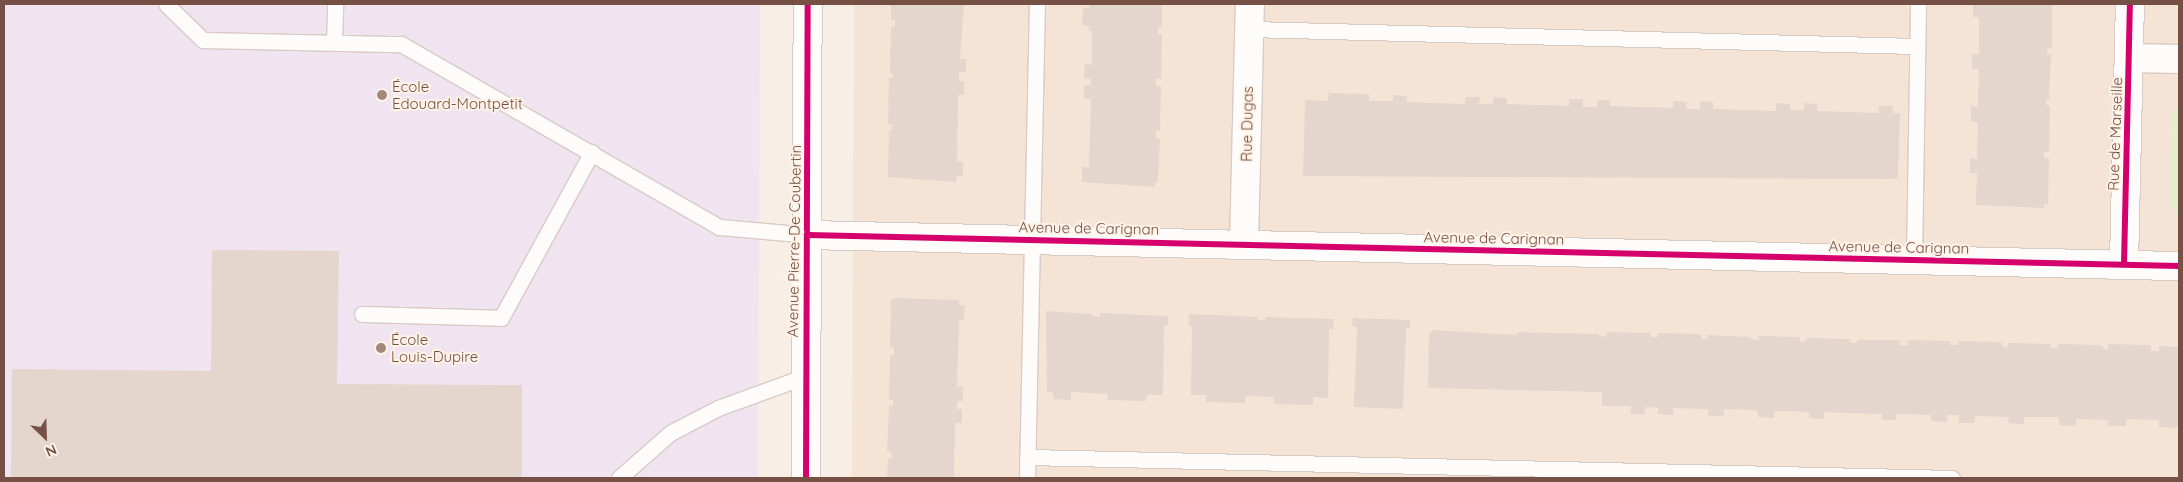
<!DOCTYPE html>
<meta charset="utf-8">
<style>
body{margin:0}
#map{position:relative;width:2183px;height:482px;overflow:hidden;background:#f7eee5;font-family:Quicksand,sans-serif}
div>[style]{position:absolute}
.residential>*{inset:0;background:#f5e4d6}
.education>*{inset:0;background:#f0e4f1}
.green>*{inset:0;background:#e4edce}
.building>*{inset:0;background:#e4d5cd}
.roads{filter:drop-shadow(1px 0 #d8cbc4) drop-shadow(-1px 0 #d8cbc4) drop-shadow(0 1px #d8cbc4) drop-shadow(0 -1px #d8cbc4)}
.service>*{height:15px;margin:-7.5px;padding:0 7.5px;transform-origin:7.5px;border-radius:7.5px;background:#fefcfb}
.minor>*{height:28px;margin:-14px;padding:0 14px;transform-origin:14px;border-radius:14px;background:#fefcfb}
.tertiary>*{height:28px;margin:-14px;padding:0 14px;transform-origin:14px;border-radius:14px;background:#fefcfb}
.cycleway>*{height:6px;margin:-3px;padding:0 3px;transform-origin:3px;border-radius:3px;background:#d6006c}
.dots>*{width:14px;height:14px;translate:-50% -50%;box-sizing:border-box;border:2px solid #fff2e7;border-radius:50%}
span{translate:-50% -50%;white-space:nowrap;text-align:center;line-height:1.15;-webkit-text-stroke:4px #fff2e7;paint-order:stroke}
.poi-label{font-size:15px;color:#765045}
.left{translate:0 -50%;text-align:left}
.street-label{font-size:15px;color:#765045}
.frame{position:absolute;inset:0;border:5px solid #765045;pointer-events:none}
.north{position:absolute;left:20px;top:412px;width:50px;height:50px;-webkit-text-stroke:4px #fff2e7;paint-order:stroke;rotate:156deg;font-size:14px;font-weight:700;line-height:20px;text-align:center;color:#765045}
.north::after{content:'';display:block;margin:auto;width:18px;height:22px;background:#765045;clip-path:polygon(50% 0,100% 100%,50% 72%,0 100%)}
</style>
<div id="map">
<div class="residential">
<div style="clip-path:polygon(854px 4px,2179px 4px,2179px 478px,852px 478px)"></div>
</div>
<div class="education">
<div style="clip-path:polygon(4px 4px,760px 4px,758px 478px,4px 478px)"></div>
</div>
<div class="green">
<div style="clip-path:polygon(2179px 102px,2179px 218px,2170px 205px,2171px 115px)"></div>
</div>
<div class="building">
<div style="clip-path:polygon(891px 4px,964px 4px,960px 59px,966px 59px,966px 72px,959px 72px,959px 81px,964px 81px,964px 95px,958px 95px,957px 162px,963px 162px,963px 176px,957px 176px,956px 182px,888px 177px,889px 130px,892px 130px,892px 124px,888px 124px,889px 78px,893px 78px,893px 73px,890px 73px,891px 27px,895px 27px,895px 20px,891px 20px)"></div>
<div style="clip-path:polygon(1089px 4px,1162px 4px,1162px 27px,1158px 27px,1158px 34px,1162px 34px,1161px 79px,1156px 79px,1156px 86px,1161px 86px,1160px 131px,1156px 131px,1156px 138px,1160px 139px,1158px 182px,1155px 183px,1155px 187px,1082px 182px,1082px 167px,1089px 168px,1091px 99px,1084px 99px,1084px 85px,1091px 85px,1091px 79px,1084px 78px,1085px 64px,1092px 65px,1092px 31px,1089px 31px,1089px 26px,1082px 25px,1083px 8px,1089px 8px)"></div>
<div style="clip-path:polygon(1973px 4px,2052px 4px,2052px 47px,2047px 49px,2047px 54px,2051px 54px,2049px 99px,2046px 99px,2046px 105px,2050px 106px,2049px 152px,2044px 151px,2044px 158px,2049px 158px,2048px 204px,2044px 204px,2044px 208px,1976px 205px,1977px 173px,1970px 173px,1970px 158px,1977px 159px,1977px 153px,1978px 122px,1971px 122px,1971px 106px,1978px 107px,1979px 69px,1972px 69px,1972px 54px,1979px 54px,1979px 17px,1973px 17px)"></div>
<div style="clip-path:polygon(1329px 93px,1369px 94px,1369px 101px,1393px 101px,1393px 95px,1407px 96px,1407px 102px,1432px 103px,1465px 104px,1466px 97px,1480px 97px,1479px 104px,1493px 104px,1493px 97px,1507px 98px,1507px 104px,1569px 106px,1569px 99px,1583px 99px,1583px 107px,1597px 107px,1597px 100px,1610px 100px,1610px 106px,1673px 108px,1673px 101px,1687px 102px,1686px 109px,1700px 109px,1700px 101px,1713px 102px,1713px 109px,1776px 111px,1776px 103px,1790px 104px,1790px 110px,1804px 110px,1804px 103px,1817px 104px,1817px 111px,1879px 113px,1879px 106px,1893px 106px,1893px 113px,1900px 113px,1898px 177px,1895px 179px,1303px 176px,1305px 100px,1328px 101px)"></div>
<div style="clip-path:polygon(212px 250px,339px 251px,337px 384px,522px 385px,522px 478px,11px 478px,12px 369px,211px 371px)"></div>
<div style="clip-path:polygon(895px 298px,959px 300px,959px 305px,965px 305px,964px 320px,959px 320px,957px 387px,963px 386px,963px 401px,957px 401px,957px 409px,962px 409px,962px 423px,955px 423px,954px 478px,887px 478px,888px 458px,892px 459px,891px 452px,887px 451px,889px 406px,893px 406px,893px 400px,889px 400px,890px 355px,894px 355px,894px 348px,890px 347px,891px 300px)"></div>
<div style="clip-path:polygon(1046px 311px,1092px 314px,1092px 316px,1100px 317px,1100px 313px,1168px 316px,1168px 325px,1164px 325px,1163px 395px,1147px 395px,1146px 401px,1107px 400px,1108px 394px,1071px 392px,1071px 400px,1053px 399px,1053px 392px,1047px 392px)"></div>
<div style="clip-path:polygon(1189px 314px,1258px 317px,1258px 320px,1265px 321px,1265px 317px,1334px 319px,1333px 329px,1329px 329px,1328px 398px,1313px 397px,1313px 405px,1274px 404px,1274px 397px,1245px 396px,1245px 403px,1206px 402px,1206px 395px,1191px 395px,1192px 326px,1189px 326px)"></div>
<div style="clip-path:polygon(1353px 318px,1410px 320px,1410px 328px,1406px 327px,1403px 409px,1354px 407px,1357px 327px,1352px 326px)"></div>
<div style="clip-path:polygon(1433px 330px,1516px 335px,1519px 332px,1599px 334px,1599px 337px,1606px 336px,1607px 332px,1651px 333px,1651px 337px,1658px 337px,1658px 333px,1701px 334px,1701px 339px,1708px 339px,1707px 335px,1751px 337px,1751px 339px,1759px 340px,1758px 336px,1800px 337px,1800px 342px,1804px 342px,1808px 338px,1850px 339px,1850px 343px,1857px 343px,1857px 340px,1900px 340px,1900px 345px,1908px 345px,1907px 340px,1950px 341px,1950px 345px,1958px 345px,1958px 341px,2001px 342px,2003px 347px,2008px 347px,2008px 343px,2051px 344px,2050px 348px,2058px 348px,2058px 344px,2101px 345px,2104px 349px,2108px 349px,2108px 344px,2151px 345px,2151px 351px,2159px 351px,2159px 346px,2179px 347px,2179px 421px,2176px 428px,2159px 427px,2159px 420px,2126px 419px,2126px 426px,2108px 426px,2108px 420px,2076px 419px,2076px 426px,2059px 425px,2059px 417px,2024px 417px,2024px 424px,2008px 423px,2009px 417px,1975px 416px,1974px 423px,1959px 423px,1959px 415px,1947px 415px,1947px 422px,1931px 421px,1931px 415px,1896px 414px,1896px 420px,1882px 420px,1882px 414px,1824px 412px,1824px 419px,1809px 418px,1809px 412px,1774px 411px,1774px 418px,1758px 417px,1758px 411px,1753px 410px,1724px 409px,1724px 416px,1708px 416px,1708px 409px,1673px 408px,1673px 415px,1658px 414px,1658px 408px,1645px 407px,1645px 414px,1631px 414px,1631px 406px,1602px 406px,1602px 392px,1428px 388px,1429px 333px)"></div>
</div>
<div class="roads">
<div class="service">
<div style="left:166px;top:4px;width:52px;rotate:44.2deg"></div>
<div style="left:203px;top:40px;width:198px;rotate:1.2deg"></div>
<div style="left:401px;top:44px;width:367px;rotate:29.9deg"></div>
<div style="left:719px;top:227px;width:89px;rotate:5.1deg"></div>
<div style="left:1249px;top:29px;width:668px;rotate:1.46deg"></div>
<div style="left:334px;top:41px;width:37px;rotate:-88deg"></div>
<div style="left:1914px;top:260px;width:256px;rotate:-89.1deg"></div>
<div style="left:362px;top:314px;width:139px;rotate:1.6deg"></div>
<div style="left:501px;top:318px;width:189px;rotate:-61.3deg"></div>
<div style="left:1027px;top:457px;width:925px;rotate:1.3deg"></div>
<div style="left:619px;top:478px;width:68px;rotate:-41.4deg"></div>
<div style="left:670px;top:433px;width:54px;rotate:-27.5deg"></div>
<div style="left:718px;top:408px;width:94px;rotate:-20deg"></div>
<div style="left:1027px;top:478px;width:474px;rotate:-88.8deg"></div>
</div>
<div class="minor">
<div style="left:2130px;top:58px;width:49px;rotate:1.2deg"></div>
<div style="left:808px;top:235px;width:1371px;rotate:1.3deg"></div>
<div style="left:1244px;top:244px;width:240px;rotate:-88.6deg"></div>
<div style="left:2124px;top:264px;width:260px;rotate:-88.7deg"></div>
</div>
<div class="tertiary">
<div style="left:806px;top:478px;width:474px;rotate:-89.8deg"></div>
</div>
</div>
<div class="cycleway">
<div style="left:808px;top:235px;width:1371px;rotate:1.3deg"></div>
<div style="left:2124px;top:264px;width:260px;rotate:-88.7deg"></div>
<div style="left:806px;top:478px;width:474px;rotate:-89.8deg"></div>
</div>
<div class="dots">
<div style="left:382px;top:95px;background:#a3877d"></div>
<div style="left:381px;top:348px;background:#a3877d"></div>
</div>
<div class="poi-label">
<span class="left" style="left:392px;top:95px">École<br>Edouard-Montpetit</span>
<span class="left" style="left:391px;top:348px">École<br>Louis-Dupire</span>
</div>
<div class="street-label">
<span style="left:1247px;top:124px;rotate:-89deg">Rue Dugas</span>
<span style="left:2115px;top:134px;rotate:-88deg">Rue de Marseille</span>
<span style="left:1089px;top:228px;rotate:1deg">Avenue de Carignan</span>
<span style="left:1494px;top:238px;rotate:1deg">Avenue de Carignan</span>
<span style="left:794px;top:241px;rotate:-89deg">Avenue Pierre-De Coubertin</span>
<span style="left:1899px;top:247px;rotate:1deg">Avenue de Carignan</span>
</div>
<div class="frame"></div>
<div class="north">N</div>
</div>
